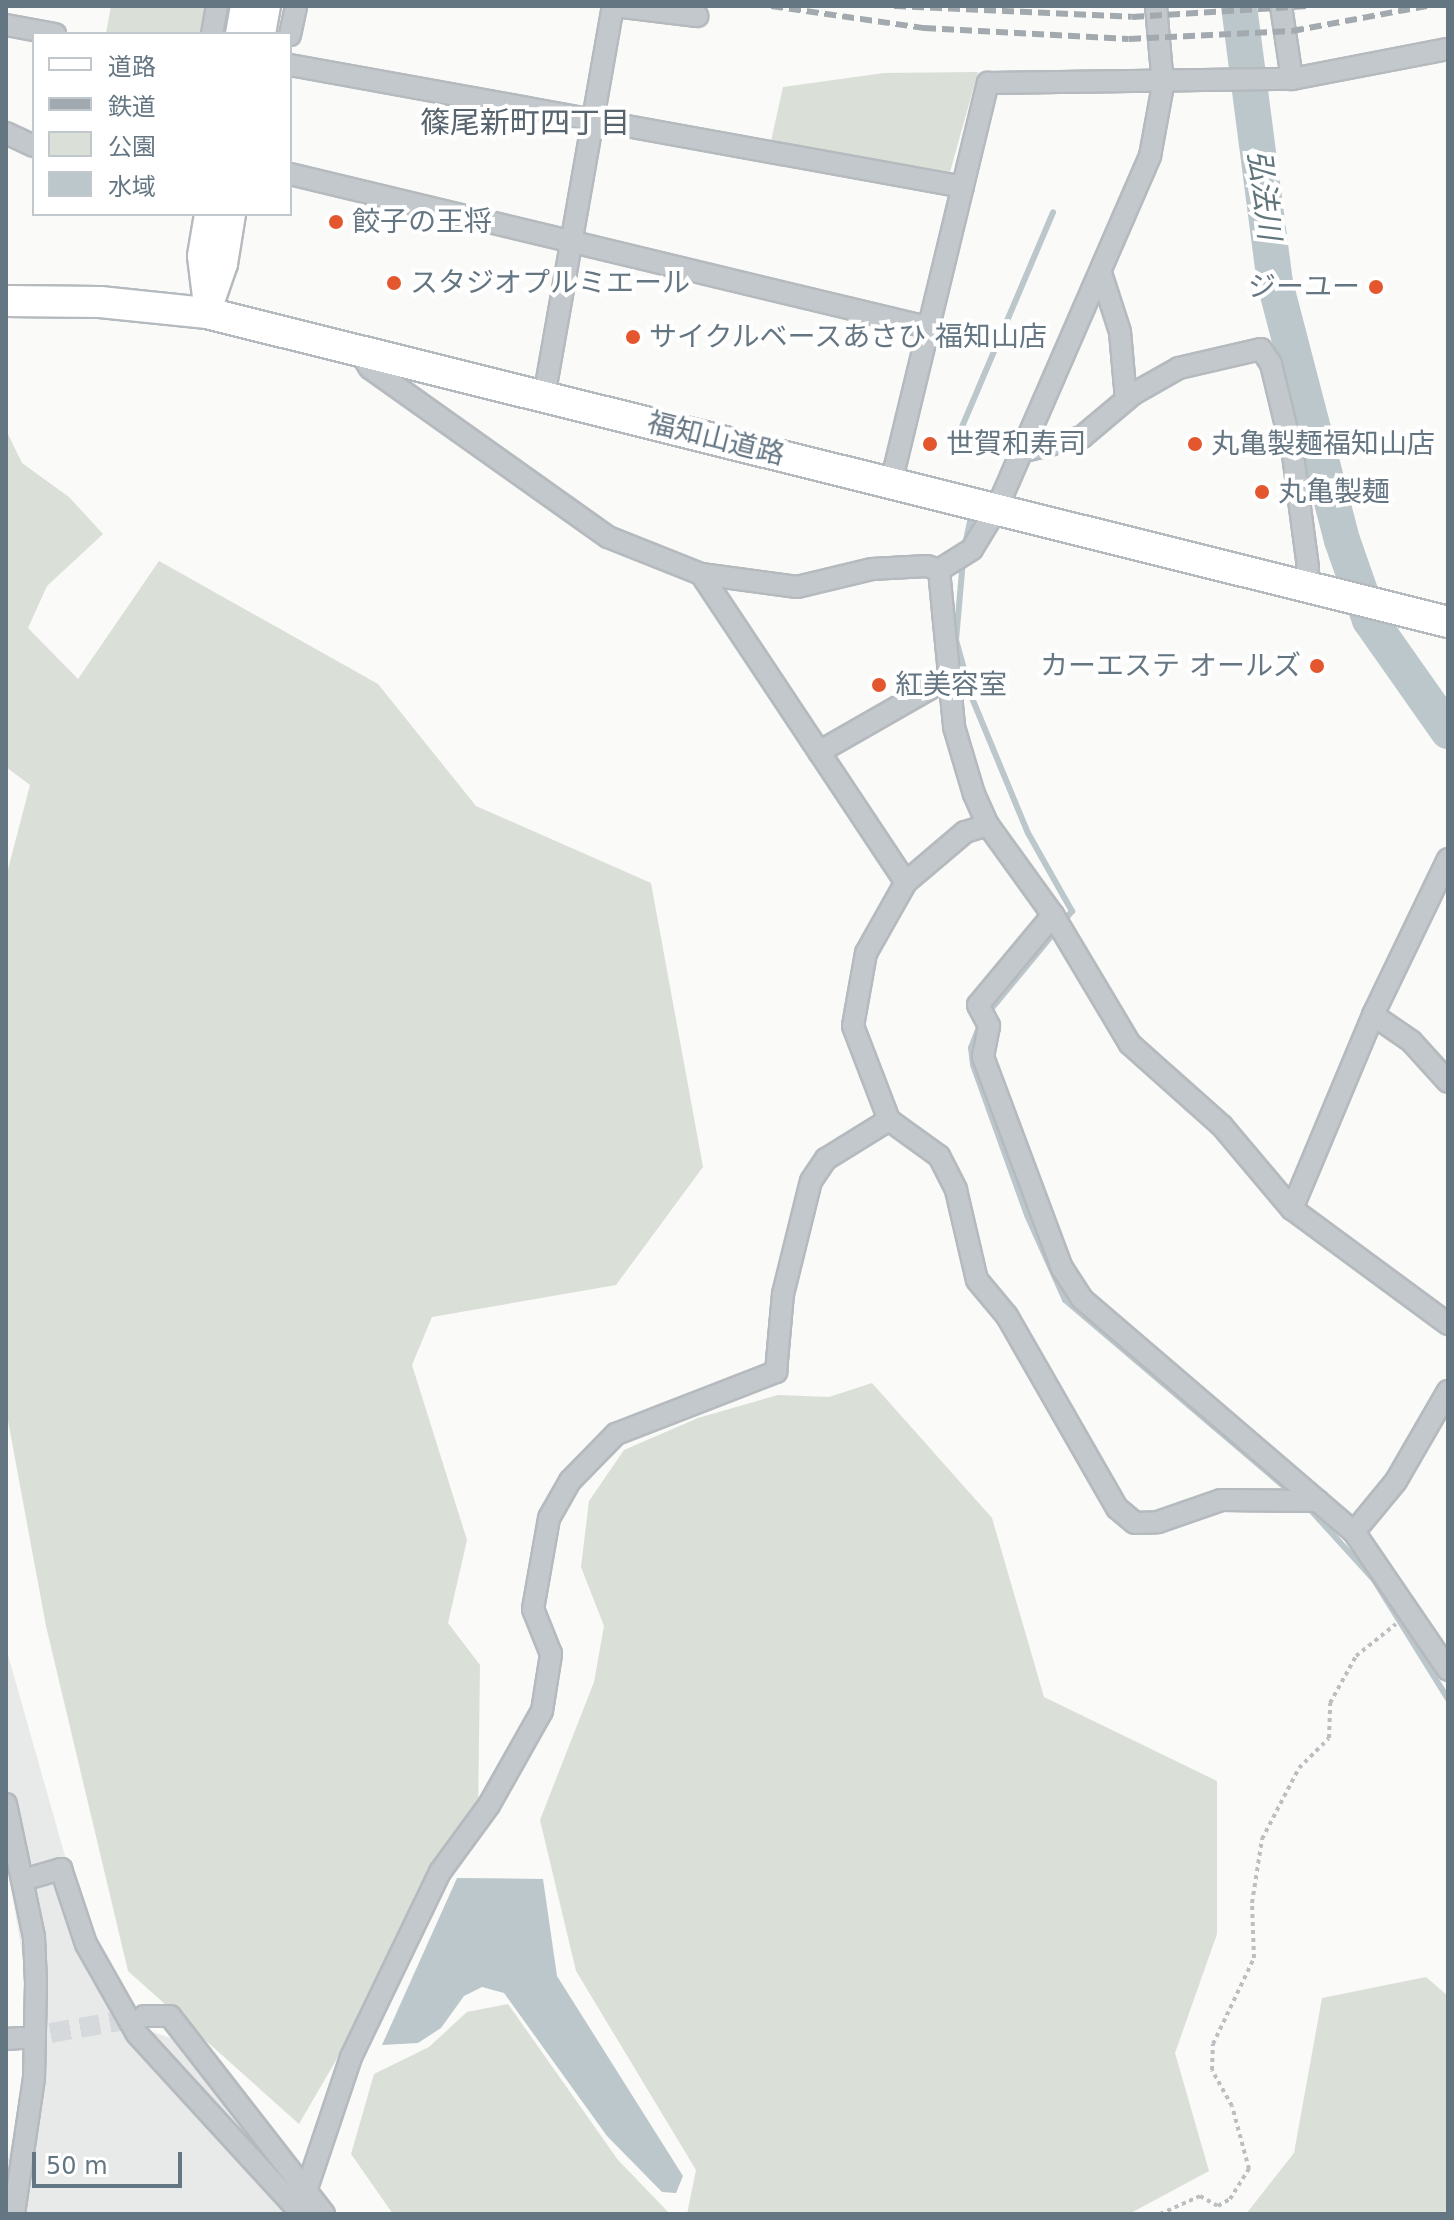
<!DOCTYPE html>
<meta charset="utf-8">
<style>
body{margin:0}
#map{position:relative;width:1454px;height:2220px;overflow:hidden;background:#fafaf8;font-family:"DejaVu Sans","Noto Sans JP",sans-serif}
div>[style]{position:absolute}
.built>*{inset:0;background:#e8e9e9}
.green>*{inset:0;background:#dadfd7}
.water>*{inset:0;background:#bbc7cb}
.stream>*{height:6px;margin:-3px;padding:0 3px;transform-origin:3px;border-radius:3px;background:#bbc7cb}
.river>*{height:36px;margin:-18px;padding:0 18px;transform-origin:18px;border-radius:18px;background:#bbc7cb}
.minor-tunnel>*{height:20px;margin-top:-10px;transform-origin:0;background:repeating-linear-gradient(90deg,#d5d9db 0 20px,transparent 0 30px)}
.path>*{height:4px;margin-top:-2px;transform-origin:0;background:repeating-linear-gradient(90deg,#bbbfc2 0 4px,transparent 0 8px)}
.roads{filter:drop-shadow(2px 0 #b5babe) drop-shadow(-2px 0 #b5babe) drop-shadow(0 2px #b5babe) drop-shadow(0 -2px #b5babe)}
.minor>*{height:20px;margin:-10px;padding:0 10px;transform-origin:10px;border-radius:10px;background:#c3c8cc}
.major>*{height:26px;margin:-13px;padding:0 13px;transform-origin:13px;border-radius:13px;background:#fff}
.highway>*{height:30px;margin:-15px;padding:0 15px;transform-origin:15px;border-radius:15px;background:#fff}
.rail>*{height:6px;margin-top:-3px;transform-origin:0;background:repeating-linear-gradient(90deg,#a2aab0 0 12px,transparent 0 18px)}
.dots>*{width:22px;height:22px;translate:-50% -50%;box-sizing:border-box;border:4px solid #fff;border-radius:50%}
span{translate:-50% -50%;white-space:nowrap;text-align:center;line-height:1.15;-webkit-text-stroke:8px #fff;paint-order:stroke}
.poi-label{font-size:28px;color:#657683}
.left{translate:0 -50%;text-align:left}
.right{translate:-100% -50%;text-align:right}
.street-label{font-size:28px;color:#657683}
.neighbourhood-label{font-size:30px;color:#57646e}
.water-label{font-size:30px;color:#60757c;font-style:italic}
.frame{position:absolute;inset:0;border:8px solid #657683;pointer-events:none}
.legend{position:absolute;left:32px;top:32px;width:260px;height:184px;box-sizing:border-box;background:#fff;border:2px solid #c1c8cd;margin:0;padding:10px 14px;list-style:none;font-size:24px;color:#657683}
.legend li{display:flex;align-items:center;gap:16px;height:40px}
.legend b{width:40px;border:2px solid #c1c8cd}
.scale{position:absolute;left:32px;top:2152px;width:150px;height:36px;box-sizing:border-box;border:4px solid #657683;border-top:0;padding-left:10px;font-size:24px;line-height:28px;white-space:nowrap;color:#657683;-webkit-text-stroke:6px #fff;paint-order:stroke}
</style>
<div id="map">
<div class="built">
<div style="clip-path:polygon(6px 1648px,65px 1856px,106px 1962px,142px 2028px,173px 2039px,312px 2214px,6px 2214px,6px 2168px,23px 2092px,28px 1987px,6px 1859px)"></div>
</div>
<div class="green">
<div style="clip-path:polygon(111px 6px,209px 6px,205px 34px,114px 34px,106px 33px)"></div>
<div style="clip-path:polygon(978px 72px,950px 172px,771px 141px,783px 87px,884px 73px)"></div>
<div style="clip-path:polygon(6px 430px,22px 463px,69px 497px,103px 534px,47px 586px,28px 628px,78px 679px,159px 561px,378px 684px,476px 806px,651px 883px,703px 1167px,616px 1285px,432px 1317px,412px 1365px,467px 1540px,448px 1623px,480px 1665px,478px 1816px,299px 2124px,128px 1971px,46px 1626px,6px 1410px,6px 877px,30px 785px,6px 767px)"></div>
<div style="clip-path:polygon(872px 1383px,992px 1518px,1044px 1697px,1217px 1781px,1217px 1934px,1175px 2053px,1209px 2171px,1129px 2214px,687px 2214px,696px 2170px,576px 1971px,540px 1820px,594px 1682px,604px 1626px,581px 1567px,589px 1501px,624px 1450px,698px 1418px,778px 1395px,829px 1397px)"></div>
<div style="clip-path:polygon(1426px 1977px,1448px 1996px,1448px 2214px,1246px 2214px,1294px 2153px,1322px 1998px)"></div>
<div style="clip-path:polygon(508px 2004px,618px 2160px,670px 2214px,393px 2214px,351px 2154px,374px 2074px,429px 2047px,467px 2012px)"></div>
</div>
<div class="water">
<div style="clip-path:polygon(457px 1878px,543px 1879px,557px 1976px,683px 2176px,676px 2193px,662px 2192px,607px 2136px,504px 1993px,482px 1987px,464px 1996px,441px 2028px,418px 2043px,382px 2045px)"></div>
</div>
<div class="stream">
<div style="left:953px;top:448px;width:256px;rotate:-67deg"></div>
<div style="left:965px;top:545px;width:30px;rotate:-78deg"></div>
<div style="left:963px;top:560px;width:80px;rotate:95deg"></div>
<div style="left:956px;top:640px;width:60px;rotate:74.6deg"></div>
<div style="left:972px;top:698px;width:146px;rotate:67.5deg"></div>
<div style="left:1028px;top:833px;width:90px;rotate:60.6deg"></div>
<div style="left:1072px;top:911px;width:132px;rotate:129.5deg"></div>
<div style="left:981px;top:1022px;width:28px;rotate:111deg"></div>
<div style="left:971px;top:1048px;width:17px;rotate:83deg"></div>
<div style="left:973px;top:1065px;width:159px;rotate:70.2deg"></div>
<div style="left:1027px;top:1215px;width:93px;rotate:65.9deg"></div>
<div style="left:1065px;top:1300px;width:302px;rotate:40.4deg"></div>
<div style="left:1307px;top:1506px;width:100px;rotate:47.8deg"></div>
<div style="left:1374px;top:1580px;width:140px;rotate:58.1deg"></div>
</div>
<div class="river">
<div style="left:1239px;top:6px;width:279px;rotate:82.6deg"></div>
<div style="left:1275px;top:283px;width:266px;rotate:75.4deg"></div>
<div style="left:1342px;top:540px;width:85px;rotate:70.7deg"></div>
<div style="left:1370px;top:620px;width:136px;rotate:54.9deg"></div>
</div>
<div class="minor-tunnel">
<div style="left:21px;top:2038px;width:124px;rotate:-9.8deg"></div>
</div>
<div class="path">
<div style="left:1160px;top:2214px;width:44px;rotate:-24.2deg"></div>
<div style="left:1200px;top:2196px;width:21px;rotate:29deg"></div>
<div style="left:1218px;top:2206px;width:14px;rotate:-30deg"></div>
<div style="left:1230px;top:2199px;width:36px;rotate:-58deg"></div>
<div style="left:1249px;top:2169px;width:65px;rotate:-105.1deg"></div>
<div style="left:1232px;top:2106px;width:41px;rotate:-119.1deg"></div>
<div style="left:1212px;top:2070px;width:26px;rotate:-88deg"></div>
<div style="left:1213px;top:2044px;width:95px;rotate:-64.5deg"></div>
<div style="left:1254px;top:1958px;width:55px;rotate:-92.1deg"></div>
<div style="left:1252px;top:1903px;width:65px;rotate:-81.1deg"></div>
<div style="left:1262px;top:1839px;width:80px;rotate:-62.5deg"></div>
<div style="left:1299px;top:1768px;width:42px;rotate:-45deg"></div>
<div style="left:1329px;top:1738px;width:35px;rotate:-88deg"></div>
<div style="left:1330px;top:1703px;width:54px;rotate:-61deg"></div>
<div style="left:1356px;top:1656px;width:51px;rotate:-38.7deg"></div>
</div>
<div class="roads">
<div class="minor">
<div style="left:614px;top:6px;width:84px;rotate:6.9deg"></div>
<div style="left:1281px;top:6px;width:74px;rotate:81.4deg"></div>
<div style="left:6px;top:25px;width:50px;rotate:10.4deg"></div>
<div style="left:212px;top:34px;width:28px;rotate:-80deg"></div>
<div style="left:290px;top:35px;width:30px;rotate:-78deg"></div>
<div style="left:290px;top:65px;width:684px;rotate:10.27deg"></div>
<div style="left:6px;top:133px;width:31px;rotate:25deg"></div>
<div style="left:290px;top:174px;width:655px;rotate:13.51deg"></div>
<div style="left:1101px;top:273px;width:62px;rotate:72.1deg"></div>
<div style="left:1120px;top:332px;width:67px;rotate:84.9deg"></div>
<div style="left:358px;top:349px;width:22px;rotate:58deg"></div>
<div style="left:370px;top:368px;width:292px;rotate:35.4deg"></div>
<div style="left:608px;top:537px;width:100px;rotate:21.7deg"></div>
<div style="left:701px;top:574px;width:97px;rotate:7.7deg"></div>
<div style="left:797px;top:587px;width:77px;rotate:-13.5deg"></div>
<div style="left:872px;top:569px;width:55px;rotate:-3.1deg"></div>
<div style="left:927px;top:566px;width:13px;rotate:18deg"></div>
<div style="left:544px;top:397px;width:397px;rotate:-80deg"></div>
<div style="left:1020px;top:452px;width:64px;rotate:-13.6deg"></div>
<div style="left:1082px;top:437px;width:67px;rotate:-40.1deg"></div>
<div style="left:1133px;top:394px;width:53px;rotate:-29.5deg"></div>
<div style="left:1179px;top:368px;width:84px;rotate:-13deg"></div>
<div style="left:1261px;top:349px;width:18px;rotate:56deg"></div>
<div style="left:1271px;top:364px;width:94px;rotate:76.4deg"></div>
<div style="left:1293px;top:455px;width:113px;rotate:82.4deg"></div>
<div style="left:1308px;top:567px;width:18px;rotate:106deg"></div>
<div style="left:891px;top:483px;width:412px;rotate:-76.4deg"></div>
<div style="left:988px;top:83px;width:304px;rotate:-0.8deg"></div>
<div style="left:1292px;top:79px;width:159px;rotate:-10.9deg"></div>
<div style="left:939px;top:570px;width:158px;rotate:84.5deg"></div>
<div style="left:954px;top:727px;width:70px;rotate:73.4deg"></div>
<div style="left:974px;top:794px;width:34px;rotate:66deg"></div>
<div style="left:988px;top:825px;width:111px;rotate:54.2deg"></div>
<div style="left:1053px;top:915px;width:150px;rotate:59.2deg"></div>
<div style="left:1130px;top:1044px;width:123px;rotate:41.7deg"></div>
<div style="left:1222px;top:1126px;width:109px;rotate:49.9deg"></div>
<div style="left:1292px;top:1209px;width:194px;rotate:36.4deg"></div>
<div style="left:939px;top:570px;width:39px;rotate:-32deg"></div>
<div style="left:972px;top:549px;width:48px;rotate:-58.6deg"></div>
<div style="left:997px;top:508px;width:384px;rotate:-66.5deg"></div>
<div style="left:1150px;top:156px;width:72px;rotate:-79.6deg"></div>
<div style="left:1163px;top:85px;width:79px;rotate:-95.1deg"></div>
<div style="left:701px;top:574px;width:370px;rotate:56.4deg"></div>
<div style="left:819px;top:752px;width:151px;rotate:-29.8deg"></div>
<div style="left:988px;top:825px;width:24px;rotate:163deg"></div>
<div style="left:965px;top:832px;width:77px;rotate:139.7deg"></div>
<div style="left:906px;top:882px;width:81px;rotate:119.4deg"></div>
<div style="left:866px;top:953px;width:74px;rotate:100.1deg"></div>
<div style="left:853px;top:1026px;width:101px;rotate:69deg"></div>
<div style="left:889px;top:1120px;width:62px;rotate:35.8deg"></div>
<div style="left:939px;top:1156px;width:38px;rotate:63deg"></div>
<div style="left:956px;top:1190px;width:92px;rotate:76.9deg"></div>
<div style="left:977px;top:1280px;width:47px;rotate:50.2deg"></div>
<div style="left:1007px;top:1316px;width:221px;rotate:60.2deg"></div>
<div style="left:1117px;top:1508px;width:23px;rotate:40deg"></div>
<div style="left:1135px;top:1523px;width:23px;rotate:-2deg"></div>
<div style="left:1158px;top:1522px;width:67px;rotate:-19.2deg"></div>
<div style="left:1221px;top:1500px;width:97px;rotate:0.6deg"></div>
<div style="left:1053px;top:915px;width:117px;rotate:129.8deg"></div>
<div style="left:978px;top:1005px;width:24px;rotate:62deg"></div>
<div style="left:989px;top:1026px;width:32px;rotate:101deg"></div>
<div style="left:983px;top:1057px;width:225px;rotate:69.5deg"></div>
<div style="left:1062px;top:1268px;width:37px;rotate:57deg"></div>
<div style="left:1082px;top:1299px;width:358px;rotate:40.6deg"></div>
<div style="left:1354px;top:1532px;width:167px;rotate:55.7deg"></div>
<div style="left:1373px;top:1015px;width:46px;rotate:34.4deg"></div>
<div style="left:1411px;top:1041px;width:55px;rotate:47.9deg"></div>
<div style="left:1292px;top:1209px;width:210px;rotate:-67.3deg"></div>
<div style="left:1373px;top:1015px;width:173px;rotate:-64.3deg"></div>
<div style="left:1354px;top:1532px;width:66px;rotate:-50.5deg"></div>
<div style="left:1396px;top:1481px;width:104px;rotate:-60deg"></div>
<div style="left:6px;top:1804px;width:136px;rotate:78.1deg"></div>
<div style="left:34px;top:1937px;width:46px;rotate:87.5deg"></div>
<div style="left:36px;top:1983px;width:95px;rotate:91.2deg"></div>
<div style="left:34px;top:2078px;width:137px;rotate:98.4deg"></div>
<div style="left:23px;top:1880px;width:40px;rotate:-16deg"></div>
<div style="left:61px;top:1869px;width:79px;rotate:71.6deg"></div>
<div style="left:86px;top:1944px;width:103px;rotate:60.5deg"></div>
<div style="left:137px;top:2034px;width:244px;rotate:47.5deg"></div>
<div style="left:144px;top:2016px;width:26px"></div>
<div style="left:170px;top:2016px;width:251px;rotate:52.1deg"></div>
<div style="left:6px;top:2039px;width:15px;rotate:-4deg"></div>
<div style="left:306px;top:2191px;width:141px;rotate:-71.4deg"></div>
<div style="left:351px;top:2057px;width:205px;rotate:-64.3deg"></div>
<div style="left:440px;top:1872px;width:83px;rotate:-53.8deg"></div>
<div style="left:489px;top:1805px;width:108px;rotate:-60.6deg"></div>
<div style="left:542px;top:1711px;width:58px;rotate:-81deg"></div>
<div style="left:551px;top:1654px;width:48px;rotate:-111.8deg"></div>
<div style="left:533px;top:1609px;width:92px;rotate:-80deg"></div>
<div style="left:549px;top:1518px;width:43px;rotate:-60.4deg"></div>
<div style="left:570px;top:1481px;width:66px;rotate:-45.6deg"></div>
<div style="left:616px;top:1434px;width:172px;rotate:-21.2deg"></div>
<div style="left:776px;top:1372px;width:78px;rotate:-84.9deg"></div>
<div style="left:783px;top:1294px;width:116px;rotate:-76.1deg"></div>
<div style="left:811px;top:1181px;width:27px;rotate:-56deg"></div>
<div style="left:826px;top:1159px;width:74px;rotate:-31.8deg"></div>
</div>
<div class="major">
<div style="left:239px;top:34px;width:28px;rotate:-80deg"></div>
<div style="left:262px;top:34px;width:28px;rotate:-80deg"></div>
<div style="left:207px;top:305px;width:49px;rotate:-97deg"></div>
<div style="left:201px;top:256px;width:43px;rotate:-80.5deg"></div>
<div style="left:207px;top:313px;width:52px;rotate:-70.9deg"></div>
<div style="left:224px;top:264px;width:51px;rotate:-80.9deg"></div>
</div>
<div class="highway">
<div style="left:6px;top:301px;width:94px;rotate:0.6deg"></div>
<div style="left:100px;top:302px;width:108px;rotate:5.9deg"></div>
<div style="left:207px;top:313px;width:1279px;rotate:13.98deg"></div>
</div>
</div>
<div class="rail">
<div style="left:771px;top:6px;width:155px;rotate:8.2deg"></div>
<div style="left:924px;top:28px;width:205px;rotate:3.1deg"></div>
<div style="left:1129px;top:39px;width:163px;rotate:-2.8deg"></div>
<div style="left:1292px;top:31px;width:137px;rotate:-10.5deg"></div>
<div style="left:894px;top:6px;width:238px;rotate:2.6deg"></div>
<div style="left:1132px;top:17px;width:176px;rotate:-3.6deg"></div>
</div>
<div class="dots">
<div style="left:336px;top:222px;background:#e4572e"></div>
<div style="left:394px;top:283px;background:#e4572e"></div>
<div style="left:1376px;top:287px;background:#e4572e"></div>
<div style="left:633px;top:337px;background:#e4572e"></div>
<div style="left:930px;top:444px;background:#e4572e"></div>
<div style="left:1195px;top:444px;background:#e4572e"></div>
<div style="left:1262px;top:492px;background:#e4572e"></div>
<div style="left:1317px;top:666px;background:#e4572e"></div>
<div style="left:879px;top:685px;background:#e4572e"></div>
</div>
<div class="poi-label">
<span class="left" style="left:352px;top:222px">餃子の王将</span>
<span class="left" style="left:410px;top:283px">スタジオプルミエール</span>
<span class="right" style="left:1360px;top:287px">ジーユー</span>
<span class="left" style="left:649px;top:337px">サイクルベースあさひ 福知山店</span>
<span class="left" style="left:946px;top:444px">世賀和寿司</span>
<span class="left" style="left:1211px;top:444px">丸亀製麺福知山店</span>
<span class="left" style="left:1278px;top:492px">丸亀製麺</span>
<span class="right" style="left:1301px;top:666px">カーエステ オールズ</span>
<span class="left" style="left:895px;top:685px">紅美容室</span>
</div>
<div class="street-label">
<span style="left:716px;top:439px;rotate:14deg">福知山道路</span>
</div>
<div class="neighbourhood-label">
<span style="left:525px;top:123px">篠尾新町四丁目</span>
</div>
<div class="water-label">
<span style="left:1264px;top:195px;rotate:83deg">弘法川</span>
</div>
<div class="frame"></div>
<ul class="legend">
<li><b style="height:10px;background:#fff"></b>道路</li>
<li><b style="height:10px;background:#a2aab0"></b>鉄道</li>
<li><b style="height:22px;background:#dadfd7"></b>公園</li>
<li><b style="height:22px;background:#bbc7cb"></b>水域</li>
</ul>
<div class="scale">50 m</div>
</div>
